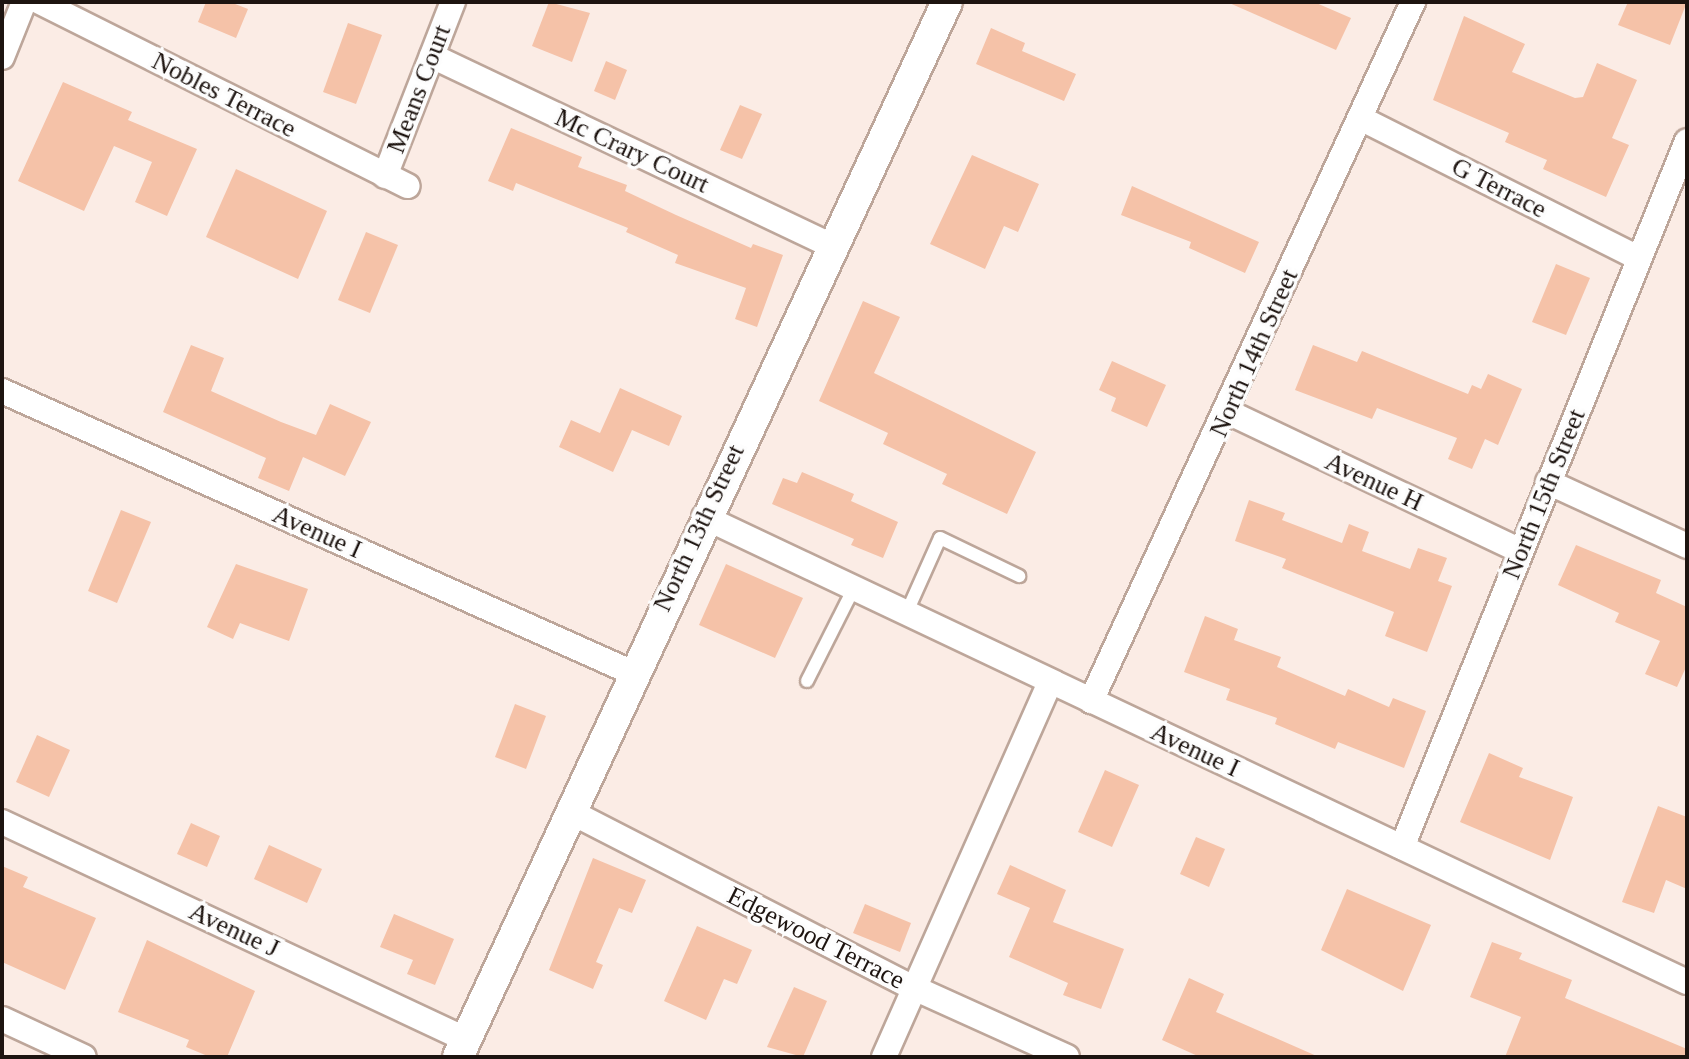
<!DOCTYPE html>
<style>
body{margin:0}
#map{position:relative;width:1689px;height:1059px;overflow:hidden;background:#fbece5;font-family:"Times New Roman",serif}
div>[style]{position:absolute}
.building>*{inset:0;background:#f5c2a8}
.roads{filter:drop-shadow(2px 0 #bda69a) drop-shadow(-2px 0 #bda69a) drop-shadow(0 2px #bda69a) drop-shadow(0 -2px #bda69a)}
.service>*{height:12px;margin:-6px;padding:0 6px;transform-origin:6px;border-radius:6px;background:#fff}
.minor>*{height:24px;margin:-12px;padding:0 12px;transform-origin:12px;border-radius:12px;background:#fff}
.tertiary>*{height:30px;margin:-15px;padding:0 15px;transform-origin:15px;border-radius:15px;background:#fff}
span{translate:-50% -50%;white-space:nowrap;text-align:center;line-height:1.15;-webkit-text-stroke:7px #fdfdfd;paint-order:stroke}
.street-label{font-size:26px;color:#1d1410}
.frame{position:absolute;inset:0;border:4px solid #1d1410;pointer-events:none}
</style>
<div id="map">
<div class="building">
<div style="clip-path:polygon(206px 2px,230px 2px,248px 9px,236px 38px,198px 22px)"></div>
<div style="clip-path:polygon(549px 2px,590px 13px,572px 62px,532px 46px)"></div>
<div style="clip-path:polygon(1227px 2px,1314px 2px,1351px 18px,1336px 50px)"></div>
<div style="clip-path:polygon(1628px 2px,1687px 2px,1670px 45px,1618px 25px)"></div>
<div style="clip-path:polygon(1464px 16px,1525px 44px,1512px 72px,1575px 98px,1583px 97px,1597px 63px,1637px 80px,1612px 138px,1629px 145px,1606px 197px,1543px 169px,1547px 160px,1505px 142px,1509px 133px,1433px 100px)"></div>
<div style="clip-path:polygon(348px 23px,382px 35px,356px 104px,323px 92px)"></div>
<div style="clip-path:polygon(991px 28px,1025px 43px,1022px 51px,1076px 74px,1064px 101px,976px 64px)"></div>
<div style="clip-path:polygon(606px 61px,627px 70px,615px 100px,594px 91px)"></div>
<div style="clip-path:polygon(63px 82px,132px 112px,128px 120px,197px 149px,167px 216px,135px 202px,152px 162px,114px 146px,84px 211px,18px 181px)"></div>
<div style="clip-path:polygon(740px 105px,762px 114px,742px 159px,720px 150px)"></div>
<div style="clip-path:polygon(511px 128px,582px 157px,578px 167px,627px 185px,625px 191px,676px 215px,751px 248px,753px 244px,783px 255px,757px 327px,735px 319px,746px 288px,675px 263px,678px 255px,626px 232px,628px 228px,516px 183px,513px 191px,488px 181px)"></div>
<div style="clip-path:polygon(972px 155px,1039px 184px,1018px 232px,1004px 226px,985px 269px,930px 244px)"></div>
<div style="clip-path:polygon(236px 169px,327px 211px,298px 279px,206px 237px)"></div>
<div style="clip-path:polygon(1132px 186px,1259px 242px,1245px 273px,1189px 248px,1191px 242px,1121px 215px)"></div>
<div style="clip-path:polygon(366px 232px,398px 245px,370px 313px,338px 300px)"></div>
<div style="clip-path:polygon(1556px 264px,1590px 278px,1566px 335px,1532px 322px)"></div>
<div style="clip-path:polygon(863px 301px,900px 317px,874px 373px,1036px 452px,1007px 514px,942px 484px,947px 474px,883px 444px,888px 433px,819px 401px)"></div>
<div style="clip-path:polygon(191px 345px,224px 358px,211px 391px,281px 422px,316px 435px,330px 404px,371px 422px,345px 476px,303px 457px,289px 491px,258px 478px,266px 458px,163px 412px)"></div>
<div style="clip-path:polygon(1313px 345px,1357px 362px,1362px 351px,1468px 394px,1472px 385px,1481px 389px,1488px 374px,1522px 389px,1498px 445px,1485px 439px,1472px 469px,1448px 459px,1457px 438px,1377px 408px,1372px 419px,1295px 390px)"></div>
<div style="clip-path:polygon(1112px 361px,1166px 385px,1147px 427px,1111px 411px,1116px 398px,1099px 390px)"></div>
<div style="clip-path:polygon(620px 388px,682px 416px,669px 446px,632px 430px,613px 472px,559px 447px,571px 420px,600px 433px)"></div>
<div style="clip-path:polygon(802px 472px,854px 494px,851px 501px,898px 522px,883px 558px,851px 545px,854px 539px,772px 504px,783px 478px,797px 483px)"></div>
<div style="clip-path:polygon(1249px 500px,1285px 513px,1282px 520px,1342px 543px,1349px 524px,1369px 532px,1362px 551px,1410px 569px,1418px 548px,1447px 558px,1438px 581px,1452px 586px,1427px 652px,1385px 636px,1394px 612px,1282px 568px,1286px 559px,1235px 541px)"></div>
<div style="clip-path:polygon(121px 510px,151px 522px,117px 603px,88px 591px)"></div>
<div style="clip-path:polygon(1576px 545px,1661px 580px,1656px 593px,1687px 607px,1687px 665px,1677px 687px,1645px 674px,1660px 641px,1615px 622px,1619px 613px,1558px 585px)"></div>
<div style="clip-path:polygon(236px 564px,308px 589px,289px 641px,240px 623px,233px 639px,207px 627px)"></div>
<div style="clip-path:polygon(726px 564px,803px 598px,775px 658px,699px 625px)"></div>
<div style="clip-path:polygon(1205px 616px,1238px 629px,1234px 640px,1281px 657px,1277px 667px,1345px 696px,1348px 689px,1389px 707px,1393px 698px,1426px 711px,1404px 768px,1338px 742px,1335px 749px,1275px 724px,1277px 718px,1226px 700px,1230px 689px,1184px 672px)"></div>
<div style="clip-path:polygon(515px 704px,546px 716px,526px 769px,495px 757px)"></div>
<div style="clip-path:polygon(37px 735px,70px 750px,49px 797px,16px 782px)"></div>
<div style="clip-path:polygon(1489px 753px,1523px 768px,1519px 777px,1573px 797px,1550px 860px,1460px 822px)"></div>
<div style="clip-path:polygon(1105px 770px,1139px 785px,1112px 847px,1078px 832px)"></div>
<div style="clip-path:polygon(1658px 806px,1687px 817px,1687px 889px,1666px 880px,1654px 913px,1622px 902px)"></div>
<div style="clip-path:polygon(191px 823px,220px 836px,207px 867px,177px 854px)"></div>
<div style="clip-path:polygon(1196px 837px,1225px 849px,1209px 887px,1180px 874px)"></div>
<div style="clip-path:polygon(269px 845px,322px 869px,307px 903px,254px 879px)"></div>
<div style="clip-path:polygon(593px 858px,646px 880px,632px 913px,619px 908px,596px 962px,603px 965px,593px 989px,549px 970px)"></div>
<div style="clip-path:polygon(1010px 865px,1066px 890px,1053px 922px,1124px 949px,1101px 1009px,1063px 995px,1068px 983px,1009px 957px,1030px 908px,997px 894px)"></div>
<div style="clip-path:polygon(2px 866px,28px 877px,23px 887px,96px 918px,65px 990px,2px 962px)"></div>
<div style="clip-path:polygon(1347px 889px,1431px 925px,1403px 991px,1321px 950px)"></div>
<div style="clip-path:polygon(865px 904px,911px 923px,900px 952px,853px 933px)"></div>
<div style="clip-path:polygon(394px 914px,454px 939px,435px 985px,407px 974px,413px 960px,380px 947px)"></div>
<div style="clip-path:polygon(697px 926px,752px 950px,737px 984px,724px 979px,706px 1020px,664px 1001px)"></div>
<div style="clip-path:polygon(147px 940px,255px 991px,227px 1057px,210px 1057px,186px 1047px,189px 1040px,118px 1012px)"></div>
<div style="clip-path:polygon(1492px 942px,1522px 953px,1519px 959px,1572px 980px,1565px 998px,1687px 1049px,1687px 1057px,1505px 1057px,1521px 1017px,1470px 997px)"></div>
<div style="clip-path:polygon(1189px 978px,1224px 994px,1216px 1012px,1319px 1057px,1200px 1057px,1162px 1040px)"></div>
<div style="clip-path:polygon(794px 987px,827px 1001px,803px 1057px,767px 1047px)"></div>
</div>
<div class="roads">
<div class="service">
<div style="left:906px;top:614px;width:83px;rotate:-65.9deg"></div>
<div style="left:940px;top:538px;width:88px;rotate:25.7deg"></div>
<div style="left:807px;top:681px;width:104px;rotate:-63.2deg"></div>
</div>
<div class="minor">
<div style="left:40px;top:2px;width:411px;rotate:26.6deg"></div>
<div style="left:432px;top:56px;width:444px;rotate:25.4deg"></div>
<div style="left:2px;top:57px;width:59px;rotate:-68.2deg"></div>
<div style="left:1360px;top:118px;width:311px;rotate:26.7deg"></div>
<div style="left:385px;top:176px;width:187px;rotate:-68.7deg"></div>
<div style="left:2px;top:391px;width:691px;rotate:24.08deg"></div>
<div style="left:1228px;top:412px;width:324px;rotate:25.4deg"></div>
<div style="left:1548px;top:482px;width:153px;rotate:24.7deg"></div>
<div style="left:704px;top:517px;width:1087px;rotate:25.32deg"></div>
<div style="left:1091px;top:701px;width:770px;rotate:-65.27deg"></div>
<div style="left:569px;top:811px;width:386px;rotate:27.2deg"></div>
<div style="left:912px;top:987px;width:170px;rotate:24.3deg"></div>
<div style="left:2px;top:822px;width:511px;rotate:25.11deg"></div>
<div style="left:1402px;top:847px;width:761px;rotate:-68.02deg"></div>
<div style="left:2px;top:1019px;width:90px;rotate:24.9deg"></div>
<div style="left:884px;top:1057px;width:410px;rotate:-66.1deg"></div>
</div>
<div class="tertiary">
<div style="left:458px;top:1057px;width:1163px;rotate:-65.13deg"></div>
</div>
</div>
<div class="street-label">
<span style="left:419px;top:89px;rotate:-69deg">Means Court</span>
<span style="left:224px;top:95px;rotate:27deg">Nobles Terrace</span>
<span style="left:632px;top:151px;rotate:25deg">Mc Crary Court</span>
<span style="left:1499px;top:188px;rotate:27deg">G Terrace</span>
<span style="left:1254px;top:353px;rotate:-66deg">North 14th Street</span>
<span style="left:1374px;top:482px;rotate:25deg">Avenue H</span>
<span style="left:1544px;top:494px;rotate:-68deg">North 15th Street</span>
<span style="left:699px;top:528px;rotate:-65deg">North 13th Street</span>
<span style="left:317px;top:532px;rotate:24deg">Avenue I</span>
<span style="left:1195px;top:750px;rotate:25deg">Avenue I</span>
<span style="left:234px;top:930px;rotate:25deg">Avenue J</span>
<span style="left:816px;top:938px;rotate:27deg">Edgewood Terrace</span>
</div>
<div class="frame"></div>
</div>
